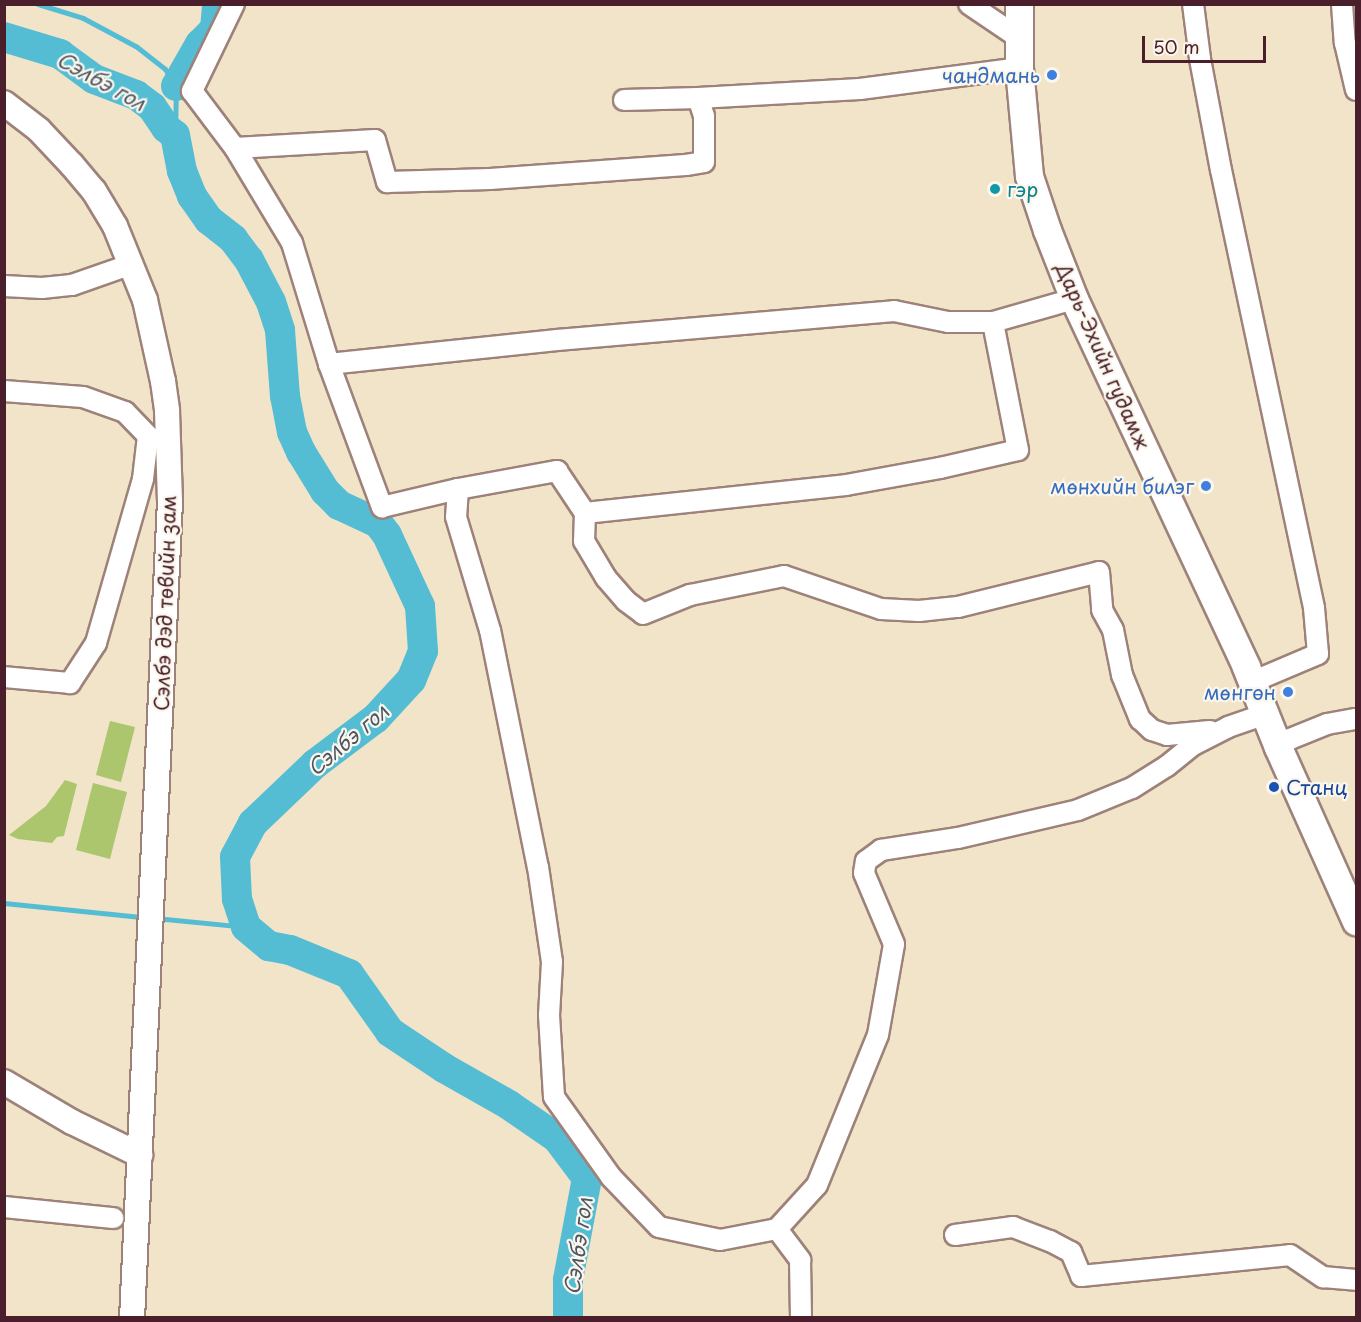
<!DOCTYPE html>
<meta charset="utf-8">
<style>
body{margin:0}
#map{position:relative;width:1361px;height:1322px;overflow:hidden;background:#f1e4c9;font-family:"Playpen Sans",sans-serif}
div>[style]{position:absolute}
.green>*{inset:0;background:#abc66d}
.stream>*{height:5px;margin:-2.5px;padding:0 2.5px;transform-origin:2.5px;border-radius:2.5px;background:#55bdd3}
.river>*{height:30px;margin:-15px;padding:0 15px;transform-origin:15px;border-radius:15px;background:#55bdd3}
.roads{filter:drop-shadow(2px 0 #9e827a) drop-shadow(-2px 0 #9e827a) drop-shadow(0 2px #9e827a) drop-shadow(0 -2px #9e827a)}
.minor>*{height:20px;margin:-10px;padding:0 10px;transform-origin:10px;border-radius:10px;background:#fff}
.tertiary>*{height:24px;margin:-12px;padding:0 12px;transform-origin:12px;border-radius:12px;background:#fff}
.secondary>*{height:27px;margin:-13.5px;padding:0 13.5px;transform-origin:13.5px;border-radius:13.5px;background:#fff}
.dots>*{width:16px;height:16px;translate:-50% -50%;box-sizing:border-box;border:3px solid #fbf7ec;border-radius:50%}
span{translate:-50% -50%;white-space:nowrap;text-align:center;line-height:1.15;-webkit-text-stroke:4.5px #fbf7ec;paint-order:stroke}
.shop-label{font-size:20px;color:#366cbe}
.right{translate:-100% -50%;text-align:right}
.culture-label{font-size:20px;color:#0d838f}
.left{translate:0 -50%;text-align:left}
.street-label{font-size:20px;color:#4a1f2b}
.transit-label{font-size:20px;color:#164399}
.water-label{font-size:21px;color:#4e5666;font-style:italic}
.frame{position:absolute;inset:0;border:6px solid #4a1f2b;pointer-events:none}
.scale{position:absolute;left:1142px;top:36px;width:124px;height:27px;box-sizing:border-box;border:3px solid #4a1f2b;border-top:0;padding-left:8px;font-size:18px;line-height:21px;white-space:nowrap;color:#4a1f2b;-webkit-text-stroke:4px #fbf7ec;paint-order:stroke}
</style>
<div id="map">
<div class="green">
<div style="clip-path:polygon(110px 721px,135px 727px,121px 782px,96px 775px)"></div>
<div style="clip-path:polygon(65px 780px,77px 784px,64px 836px,57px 837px,52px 843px,18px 839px,9px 835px,46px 806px)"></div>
<div style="clip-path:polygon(93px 783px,127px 792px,110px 859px,76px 850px)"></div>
</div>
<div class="stream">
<div style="left:38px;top:4px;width:47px;rotate:17.3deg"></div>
<div style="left:83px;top:18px;width:61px;rotate:28.2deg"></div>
<div style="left:137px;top:47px;width:36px;rotate:38deg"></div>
<div style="left:165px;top:69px;width:20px;rotate:57deg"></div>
<div style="left:176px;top:86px;width:49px;rotate:91.2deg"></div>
<div style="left:4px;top:903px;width:140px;rotate:5.8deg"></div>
<div style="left:155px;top:918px;width:91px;rotate:5.6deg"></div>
</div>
<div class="river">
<div style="left:4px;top:37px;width:59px;rotate:16.9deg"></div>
<div style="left:60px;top:54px;width:42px;rotate:36.3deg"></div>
<div style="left:94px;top:79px;width:45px;rotate:20.9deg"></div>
<div style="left:136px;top:95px;width:20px;rotate:37deg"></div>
<div style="left:152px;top:107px;width:25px;rotate:56deg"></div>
<div style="left:166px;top:128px;width:11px;rotate:38deg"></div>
<div style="left:175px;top:135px;width:37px;rotate:79deg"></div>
<div style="left:182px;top:171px;width:27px;rotate:68deg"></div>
<div style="left:192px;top:196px;width:29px;rotate:55deg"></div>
<div style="left:209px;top:220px;width:31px;rotate:38deg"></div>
<div style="left:233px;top:239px;width:26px;rotate:53deg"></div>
<div style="left:249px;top:260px;width:47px;rotate:62.4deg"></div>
<div style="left:271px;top:302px;width:29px;rotate:72deg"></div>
<div style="left:280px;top:330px;width:66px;rotate:85.7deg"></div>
<div style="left:285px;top:396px;width:37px;rotate:79deg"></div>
<div style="left:292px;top:432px;width:22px;rotate:66deg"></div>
<div style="left:301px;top:452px;width:46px;rotate:58.4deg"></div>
<div style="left:325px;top:491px;width:20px;rotate:45deg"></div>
<div style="left:339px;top:505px;width:43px;rotate:24.8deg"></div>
<div style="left:378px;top:523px;width:15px;rotate:53deg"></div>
<div style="left:387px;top:535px;width:78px;rotate:65.1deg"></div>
<div style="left:420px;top:606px;width:45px;rotate:86.2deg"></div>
<div style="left:423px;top:651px;width:31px;rotate:112deg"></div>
<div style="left:411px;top:680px;width:52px;rotate:132.6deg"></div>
<div style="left:376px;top:718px;width:76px;rotate:143deg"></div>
<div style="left:315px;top:764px;width:86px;rotate:136.4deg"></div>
<div style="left:253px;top:823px;width:38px;rotate:118deg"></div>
<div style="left:235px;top:857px;width:42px;rotate:87.3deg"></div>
<div style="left:237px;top:899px;width:29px;rotate:72deg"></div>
<div style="left:246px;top:927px;width:30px;rotate:40deg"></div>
<div style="left:269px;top:946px;width:21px;rotate:11deg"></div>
<div style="left:290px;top:950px;width:64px;rotate:22.1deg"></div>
<div style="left:349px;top:974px;width:71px;rotate:54.7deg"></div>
<div style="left:390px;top:1032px;width:65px;rotate:33.7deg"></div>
<div style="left:444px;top:1068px;width:75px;rotate:29.6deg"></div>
<div style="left:509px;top:1105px;width:58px;rotate:34.5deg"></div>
<div style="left:557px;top:1138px;width:50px;rotate:53.1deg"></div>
<div style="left:587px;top:1178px;width:104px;rotate:100.6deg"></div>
<div style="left:568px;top:1280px;width:38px;rotate:90deg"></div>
<div style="left:176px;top:86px;width:48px;rotate:-60.3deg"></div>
<div style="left:200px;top:44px;width:21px;rotate:-45deg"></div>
<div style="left:215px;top:29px;width:25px;rotate:-85deg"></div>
</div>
<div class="roads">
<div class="minor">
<div style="left:234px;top:4px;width:97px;rotate:115.8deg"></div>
<div style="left:192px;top:91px;width:71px;rotate:53deg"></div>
<div style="left:235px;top:148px;width:111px;rotate:59deg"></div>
<div style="left:292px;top:243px;width:127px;rotate:73deg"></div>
<div style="left:329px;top:364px;width:153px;rotate:69.7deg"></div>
<div style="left:382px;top:507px;width:78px;rotate:-13.3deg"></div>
<div style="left:458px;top:489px;width:101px;rotate:-10.3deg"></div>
<div style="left:557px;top:471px;width:50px;rotate:56.3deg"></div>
<div style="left:585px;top:513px;width:28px;rotate:92deg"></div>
<div style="left:584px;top:541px;width:43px;rotate:59.3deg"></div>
<div style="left:606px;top:578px;width:30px;rotate:49deg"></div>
<div style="left:626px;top:601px;width:21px;rotate:37deg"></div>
<div style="left:643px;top:614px;width:51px;rotate:-22deg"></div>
<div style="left:690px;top:595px;width:96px;rotate:-11.4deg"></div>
<div style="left:784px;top:576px;width:102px;rotate:18.8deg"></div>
<div style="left:881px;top:609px;width:38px;rotate:3deg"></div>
<div style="left:919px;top:611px;width:39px;rotate:-6deg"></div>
<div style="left:958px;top:607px;width:145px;rotate:-13.9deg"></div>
<div style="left:1099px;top:572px;width:38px;rotate:85deg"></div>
<div style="left:1102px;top:610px;width:23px;rotate:61deg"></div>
<div style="left:1113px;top:630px;width:46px;rotate:78.7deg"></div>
<div style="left:1122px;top:675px;width:48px;rotate:67.8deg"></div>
<div style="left:1140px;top:719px;width:16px;rotate:43deg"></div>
<div style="left:1152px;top:730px;width:16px;rotate:18deg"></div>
<div style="left:1167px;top:735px;width:43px;rotate:-5.3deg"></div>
<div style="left:969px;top:4px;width:60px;rotate:34.2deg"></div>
<div style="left:1193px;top:4px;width:55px;rotate:82.7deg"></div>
<div style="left:1200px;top:59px;width:113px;rotate:79.3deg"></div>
<div style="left:1221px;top:170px;width:448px;rotate:78deg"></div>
<div style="left:1314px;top:608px;width:46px;rotate:85deg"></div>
<div style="left:1318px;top:654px;width:72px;rotate:157deg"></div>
<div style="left:1342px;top:4px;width:39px;rotate:86deg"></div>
<div style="left:1345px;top:43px;width:48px;rotate:76.8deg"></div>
<div style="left:624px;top:100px;width:74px;rotate:-1.5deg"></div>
<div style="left:235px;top:148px;width:140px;rotate:-3.3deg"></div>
<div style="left:375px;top:140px;width:44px;rotate:74.1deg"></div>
<div style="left:387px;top:182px;width:103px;rotate:-1.7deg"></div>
<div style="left:490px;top:179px;width:196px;rotate:-4.1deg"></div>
<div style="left:686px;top:165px;width:18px;rotate:-9deg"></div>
<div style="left:704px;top:162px;width:46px;rotate:-90deg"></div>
<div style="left:704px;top:116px;width:19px;rotate:-108deg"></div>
<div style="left:698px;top:98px;width:162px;rotate:-3.2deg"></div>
<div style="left:860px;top:89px;width:160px;rotate:-7.5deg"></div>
<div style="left:4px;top:286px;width:38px;rotate:3deg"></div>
<div style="left:42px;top:288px;width:30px;rotate:-6deg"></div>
<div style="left:72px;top:285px;width:64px;rotate:-19.3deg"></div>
<div style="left:329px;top:364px;width:229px;rotate:-6deg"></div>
<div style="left:557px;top:340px;width:338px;rotate:-4.9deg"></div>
<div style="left:894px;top:311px;width:55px;rotate:11.5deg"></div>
<div style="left:948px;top:322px;width:45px"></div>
<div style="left:993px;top:322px;width:84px;rotate:-15.9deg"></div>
<div style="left:4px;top:391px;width:79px;rotate:4.3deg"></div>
<div style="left:83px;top:397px;width:45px;rotate:19.7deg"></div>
<div style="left:125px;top:412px;width:33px;rotate:46deg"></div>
<div style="left:148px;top:436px;width:43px;rotate:96.6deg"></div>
<div style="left:143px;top:479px;width:171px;rotate:106deg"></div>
<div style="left:96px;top:643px;width:48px;rotate:123deg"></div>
<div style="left:70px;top:683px;width:66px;rotate:-174.8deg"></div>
<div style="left:458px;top:489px;width:28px;rotate:94deg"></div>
<div style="left:456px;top:517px;width:118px;rotate:73.3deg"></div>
<div style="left:490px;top:630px;width:242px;rotate:78.6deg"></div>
<div style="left:538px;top:867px;width:96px;rotate:81.6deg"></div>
<div style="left:552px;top:962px;width:53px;rotate:93.2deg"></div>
<div style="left:549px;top:1015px;width:82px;rotate:86.5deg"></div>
<div style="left:554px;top:1097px;width:98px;rotate:54.5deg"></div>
<div style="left:611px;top:1177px;width:69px;rotate:46.2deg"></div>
<div style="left:659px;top:1227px;width:62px;rotate:12deg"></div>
<div style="left:720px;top:1240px;width:58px;rotate:-10.9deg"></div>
<div style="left:777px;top:1229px;width:59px;rotate:-47.7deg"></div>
<div style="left:817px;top:1185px;width:162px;rotate:-67.9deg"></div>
<div style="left:878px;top:1035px;width:92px;rotate:-80deg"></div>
<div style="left:894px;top:944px;width:77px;rotate:-112.9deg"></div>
<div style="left:864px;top:873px;width:12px;rotate:-81deg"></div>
<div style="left:866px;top:861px;width:19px;rotate:-36deg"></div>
<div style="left:881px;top:850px;width:78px;rotate:-8.9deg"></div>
<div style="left:958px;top:838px;width:123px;rotate:-13.1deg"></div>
<div style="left:1078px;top:810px;width:58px;rotate:-22.2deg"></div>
<div style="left:1132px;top:788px;width:41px;rotate:-32.2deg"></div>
<div style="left:1167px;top:766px;width:33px;rotate:-39deg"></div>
<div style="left:1193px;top:745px;width:39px;rotate:-27deg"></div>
<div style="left:1228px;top:727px;width:39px;rotate:-19deg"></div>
<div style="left:585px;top:513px;width:262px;rotate:-6.1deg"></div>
<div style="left:846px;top:485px;width:96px;rotate:-10.3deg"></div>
<div style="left:940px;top:468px;width:80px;rotate:-13deg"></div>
<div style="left:1018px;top:450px;width:130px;rotate:-101.1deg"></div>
<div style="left:1278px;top:747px;width:14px;rotate:-34deg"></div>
<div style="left:1290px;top:739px;width:40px;rotate:-22deg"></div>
<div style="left:1327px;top:724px;width:29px;rotate:-10deg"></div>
<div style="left:4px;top:1207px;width:110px;rotate:5.8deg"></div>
<div style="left:777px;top:1229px;width:39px;rotate:53deg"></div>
<div style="left:800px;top:1260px;width:58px;rotate:89deg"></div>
<div style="left:955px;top:1235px;width:59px;rotate:-7.9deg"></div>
<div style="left:1013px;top:1227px;width:40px;rotate:21deg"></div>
<div style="left:1050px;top:1241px;width:24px;rotate:28deg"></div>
<div style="left:1071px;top:1252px;width:26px;rotate:67deg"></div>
<div style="left:1081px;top:1276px;width:210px;rotate:-5.7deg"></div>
<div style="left:1290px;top:1255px;width:40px;rotate:34deg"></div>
<div style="left:1323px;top:1277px;width:33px;rotate:5deg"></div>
</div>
<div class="tertiary">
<div style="left:4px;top:103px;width:44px;rotate:37.6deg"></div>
<div style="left:39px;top:130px;width:48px;rotate:46.7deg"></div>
<div style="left:72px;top:165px;width:34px;rotate:50deg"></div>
<div style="left:94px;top:191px;width:41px;rotate:59deg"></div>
<div style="left:115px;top:226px;width:80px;rotate:67.9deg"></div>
<div style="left:145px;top:300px;width:83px;rotate:77.5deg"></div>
<div style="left:163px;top:381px;width:30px;rotate:82deg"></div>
<div style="left:167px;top:411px;width:90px;rotate:88.1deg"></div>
<div style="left:170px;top:501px;width:818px;rotate:92.66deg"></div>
<div style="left:4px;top:1082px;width:79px;rotate:30.5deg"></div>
<div style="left:72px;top:1122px;width:76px;rotate:25.9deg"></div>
</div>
<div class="secondary">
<div style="left:1019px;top:4px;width:64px;rotate:90deg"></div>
<div style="left:1019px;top:68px;width:108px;rotate:84.7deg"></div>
<div style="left:1029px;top:176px;width:57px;rotate:71.6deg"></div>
<div style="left:1047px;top:230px;width:74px;rotate:68.6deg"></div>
<div style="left:1074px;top:299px;width:406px;rotate:64.9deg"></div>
<div style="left:1246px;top:667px;width:86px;rotate:68.2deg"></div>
<div style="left:1278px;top:747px;width:191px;rotate:65.9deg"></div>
</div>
</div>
<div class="dots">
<div style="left:1052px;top:75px;background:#3f7fe0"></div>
<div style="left:995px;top:189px;background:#0f9aa8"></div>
<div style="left:1206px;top:486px;background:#3f7fe0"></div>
<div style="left:1288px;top:692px;background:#3f7fe0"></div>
<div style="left:1274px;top:787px;background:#1a4fb4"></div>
</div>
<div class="shop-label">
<span class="right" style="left:1040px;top:75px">чандмань</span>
<span class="right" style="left:1194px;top:486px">мөнхийн билэг</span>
<span class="right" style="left:1276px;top:692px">мөнгөн</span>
</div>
<div class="culture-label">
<span class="left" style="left:1007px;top:189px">гэр</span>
</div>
<div class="street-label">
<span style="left:1103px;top:356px;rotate:66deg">Дарь-Эхийн гудамж</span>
<span style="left:165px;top:603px;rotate:-88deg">Сэлбэ дэд төвийн зам</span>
</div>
<div class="transit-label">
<span class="left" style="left:1286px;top:787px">Станц</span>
</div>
<div class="water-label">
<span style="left:102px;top:80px;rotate:29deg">Сэлбэ гол</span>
<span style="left:347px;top:739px;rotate:-40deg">Сэлбэ гол</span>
<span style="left:577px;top:1246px;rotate:-82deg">Сэлбэ гол</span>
</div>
<div class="frame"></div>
<div class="scale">50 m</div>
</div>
